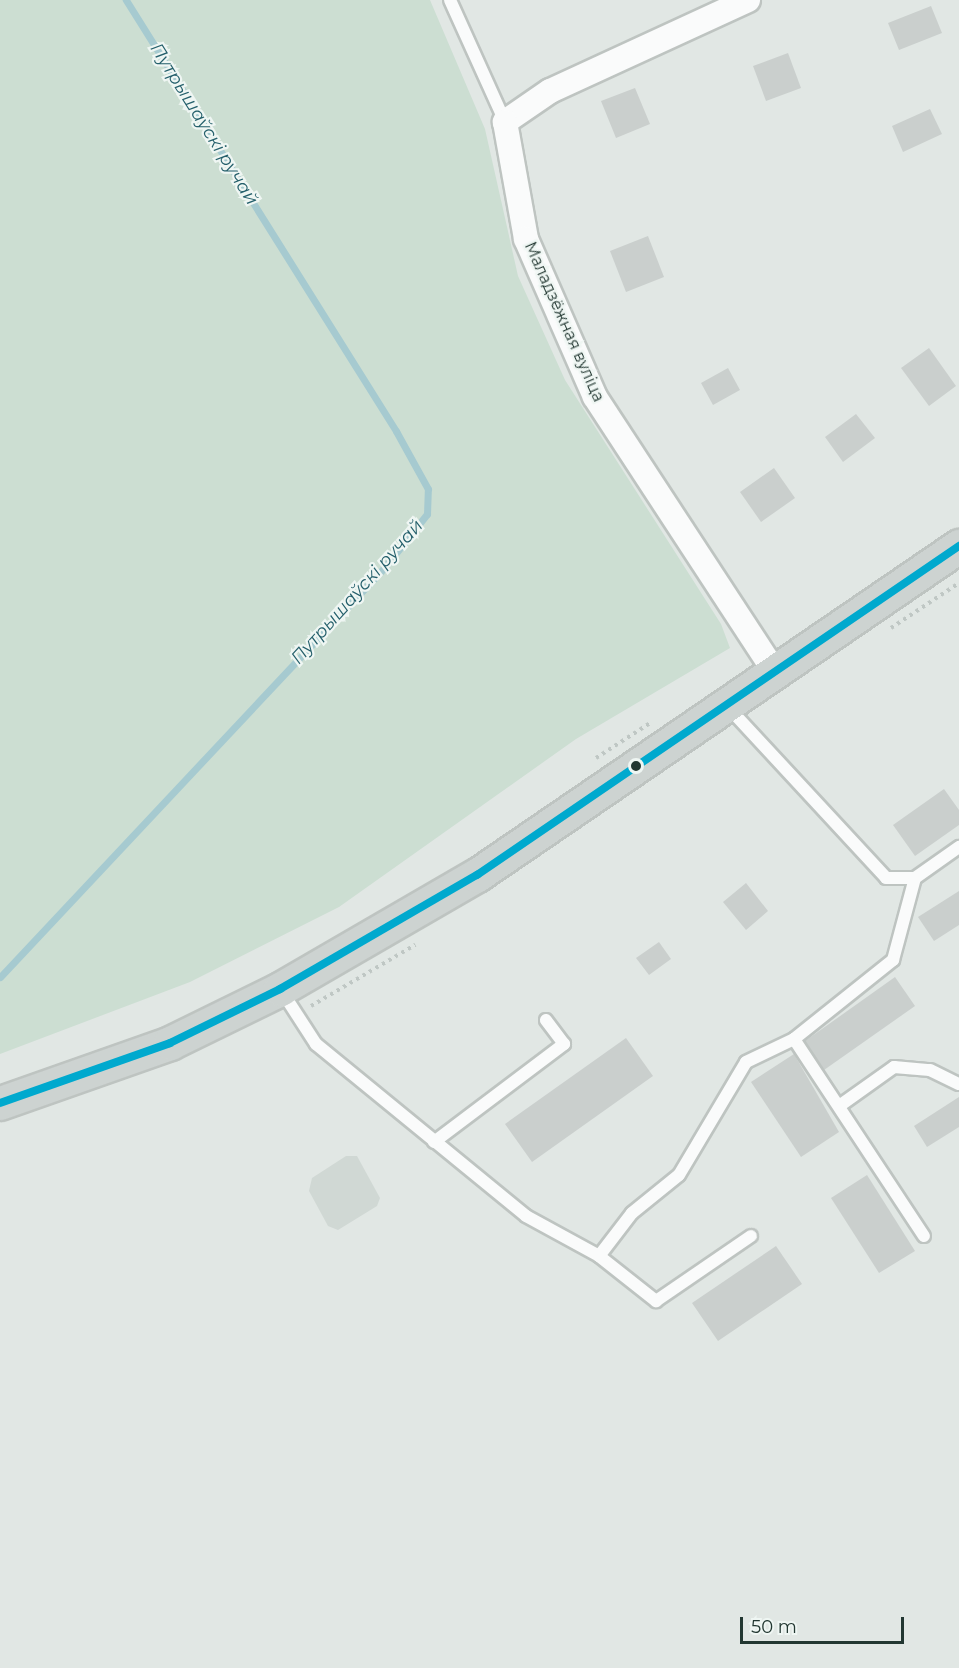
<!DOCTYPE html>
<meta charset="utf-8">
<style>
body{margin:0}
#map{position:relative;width:959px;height:1668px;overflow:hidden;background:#e1e7e4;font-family:Montserrat,sans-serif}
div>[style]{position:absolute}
.built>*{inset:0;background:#d0d8d4}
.green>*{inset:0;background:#ccded2}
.stream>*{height:7px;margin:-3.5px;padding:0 3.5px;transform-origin:3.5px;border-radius:3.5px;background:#a6cad0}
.building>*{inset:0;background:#cacfcd}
.path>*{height:4px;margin-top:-2px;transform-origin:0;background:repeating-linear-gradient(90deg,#bfc7c4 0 3px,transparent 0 7.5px)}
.roads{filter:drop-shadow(2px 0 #bec4c1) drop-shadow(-2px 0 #bec4c1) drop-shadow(0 2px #bec4c1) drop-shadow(0 -2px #bec4c1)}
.lane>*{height:12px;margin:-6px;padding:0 6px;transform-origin:6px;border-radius:6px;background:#fafbfb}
.street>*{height:24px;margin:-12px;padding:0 12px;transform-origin:12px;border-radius:12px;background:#fafbfb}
.primary>*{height:33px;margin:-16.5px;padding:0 16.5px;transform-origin:16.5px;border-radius:16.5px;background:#cdd3d1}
.bus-1>*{height:8px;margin:-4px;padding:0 4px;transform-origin:4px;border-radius:4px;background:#00a9ce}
.dots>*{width:16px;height:16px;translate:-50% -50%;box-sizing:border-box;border:3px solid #eff6f3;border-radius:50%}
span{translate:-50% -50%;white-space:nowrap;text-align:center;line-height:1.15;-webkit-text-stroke:4.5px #eff6f3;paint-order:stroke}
.street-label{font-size:16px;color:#223731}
.water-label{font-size:18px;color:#245f6b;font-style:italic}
.scale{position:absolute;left:740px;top:1617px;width:164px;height:27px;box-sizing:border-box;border:3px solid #223731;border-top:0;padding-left:8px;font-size:18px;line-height:21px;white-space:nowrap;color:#223731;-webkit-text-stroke:4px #eff6f3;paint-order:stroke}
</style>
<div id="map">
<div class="built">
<div style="clip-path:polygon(346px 1156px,357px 1156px,380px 1198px,377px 1206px,338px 1230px,328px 1226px,309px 1191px,312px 1178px)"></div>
</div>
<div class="green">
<div style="clip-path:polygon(0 0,430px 0,485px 129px,518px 276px,565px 380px,721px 624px,730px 648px,576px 739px,339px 907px,190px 982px,0 1054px)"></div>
</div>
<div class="stream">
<div style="left:0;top:977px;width:561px;rotate:-46.81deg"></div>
<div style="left:384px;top:568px;width:69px;rotate:-51.5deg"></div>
<div style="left:427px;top:514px;width:25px;rotate:-88deg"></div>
<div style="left:428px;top:489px;width:66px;rotate:-118.9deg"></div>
<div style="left:396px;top:431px;width:509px;rotate:-122.07deg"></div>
</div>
<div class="building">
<div style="clip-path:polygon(931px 6px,942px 33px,899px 50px,888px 23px)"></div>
<div style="clip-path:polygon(788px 53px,801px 88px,766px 101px,753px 66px)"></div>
<div style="clip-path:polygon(635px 88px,650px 124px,616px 138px,601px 101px)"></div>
<div style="clip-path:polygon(930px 109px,942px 134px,903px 152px,892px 126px)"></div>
<div style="clip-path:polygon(648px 236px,664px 277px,626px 292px,610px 251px)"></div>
<div style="clip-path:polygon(929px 348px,956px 386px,929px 406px,901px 368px)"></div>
<div style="clip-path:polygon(728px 368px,740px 390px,713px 405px,701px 383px)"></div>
<div style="clip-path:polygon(856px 414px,875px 438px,843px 462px,825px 437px)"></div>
<div style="clip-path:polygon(774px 468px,795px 498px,761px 522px,740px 492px)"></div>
<div style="clip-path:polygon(944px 789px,959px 810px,959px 825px,915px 856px,893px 825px)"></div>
<div style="clip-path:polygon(746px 883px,768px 911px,746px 930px,723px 902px)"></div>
<div style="clip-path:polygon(959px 891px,959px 925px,934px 941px,918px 917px)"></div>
<div style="clip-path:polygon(659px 942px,671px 959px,649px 975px,636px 958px)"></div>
<div style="clip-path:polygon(895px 977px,915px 1006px,824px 1070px,805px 1041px)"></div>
<div style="clip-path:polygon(626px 1038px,653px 1076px,532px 1162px,505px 1124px)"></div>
<div style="clip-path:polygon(794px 1054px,839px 1132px,801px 1157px,751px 1082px)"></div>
<div style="clip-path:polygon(959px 1097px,959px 1127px,927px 1147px,914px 1126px)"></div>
<div style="clip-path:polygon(867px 1175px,915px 1251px,879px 1273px,831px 1198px)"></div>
<div style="clip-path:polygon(776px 1246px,802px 1284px,718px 1341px,692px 1303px)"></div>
</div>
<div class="path">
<div style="left:891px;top:628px;width:82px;rotate:-33.5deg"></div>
<div style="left:596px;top:758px;width:64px;rotate:-32.9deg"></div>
<div style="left:311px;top:1006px;width:121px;rotate:-30.4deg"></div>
</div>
<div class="roads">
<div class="lane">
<div style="left:450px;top:0;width:134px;rotate:65.7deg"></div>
<div style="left:727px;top:706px;width:234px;rotate:47.2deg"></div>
<div style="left:886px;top:878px;width:29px"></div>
<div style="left:915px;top:878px;width:54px;rotate:-35.2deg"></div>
<div style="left:281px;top:990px;width:64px;rotate:57.1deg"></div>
<div style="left:316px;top:1044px;width:271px;rotate:39.3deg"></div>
<div style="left:526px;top:1216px;width:83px;rotate:28.7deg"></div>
<div style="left:599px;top:1256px;width:54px;rotate:-52.5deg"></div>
<div style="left:632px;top:1213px;width:60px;rotate:-39deg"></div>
<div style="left:679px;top:1175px;width:131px;rotate:-59.3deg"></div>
<div style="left:746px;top:1062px;width:53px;rotate:-25.6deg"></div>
<div style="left:794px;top:1039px;width:236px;rotate:56.6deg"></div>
<div style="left:794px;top:1039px;width:127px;rotate:-38.6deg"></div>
<div style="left:893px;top:960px;width:85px;rotate:-75deg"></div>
<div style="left:842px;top:1104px;width:64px;rotate:-35.4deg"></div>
<div style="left:894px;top:1067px;width:36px;rotate:5deg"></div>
<div style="left:930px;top:1070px;width:32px;rotate:26deg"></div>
<div style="left:434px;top:1142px;width:163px;rotate:-37deg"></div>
<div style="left:564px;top:1044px;width:30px;rotate:-127deg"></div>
<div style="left:599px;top:1256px;width:73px;rotate:38.3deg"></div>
<div style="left:656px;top:1301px;width:115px;rotate:-34.4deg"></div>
</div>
<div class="street">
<div style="left:748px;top:0;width:218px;rotate:155.3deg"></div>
<div style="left:550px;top:91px;width:55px;rotate:145.4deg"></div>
<div style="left:505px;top:122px;width:119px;rotate:79.8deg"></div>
<div style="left:526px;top:239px;width:172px;rotate:66.4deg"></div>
<div style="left:595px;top:397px;width:329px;rotate:56.8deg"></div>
</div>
<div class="primary">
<div style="left:0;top:1103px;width:180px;rotate:-19.4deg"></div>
<div style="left:170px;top:1043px;width:123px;rotate:-26.1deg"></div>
<div style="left:280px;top:989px;width:228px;rotate:-30.1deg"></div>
<div style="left:477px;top:875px;width:584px;rotate:-34.32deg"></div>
</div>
</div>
<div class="bus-1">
<div style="left:0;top:1103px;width:180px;rotate:-19.4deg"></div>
<div style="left:170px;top:1043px;width:123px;rotate:-26.1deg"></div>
<div style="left:280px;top:989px;width:228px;rotate:-30.1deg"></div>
<div style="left:477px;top:875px;width:584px;rotate:-34.32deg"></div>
</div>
<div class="dots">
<div style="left:636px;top:766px;background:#223731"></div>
</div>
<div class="street-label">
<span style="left:564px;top:322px;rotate:66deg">Маладзёжная вуліца</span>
</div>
<div class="water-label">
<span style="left:204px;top:124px;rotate:58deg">Путрышаўскі ручай</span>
<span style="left:357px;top:592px;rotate:-48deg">Путрышаўскі ручай</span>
</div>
<div class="scale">50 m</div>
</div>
